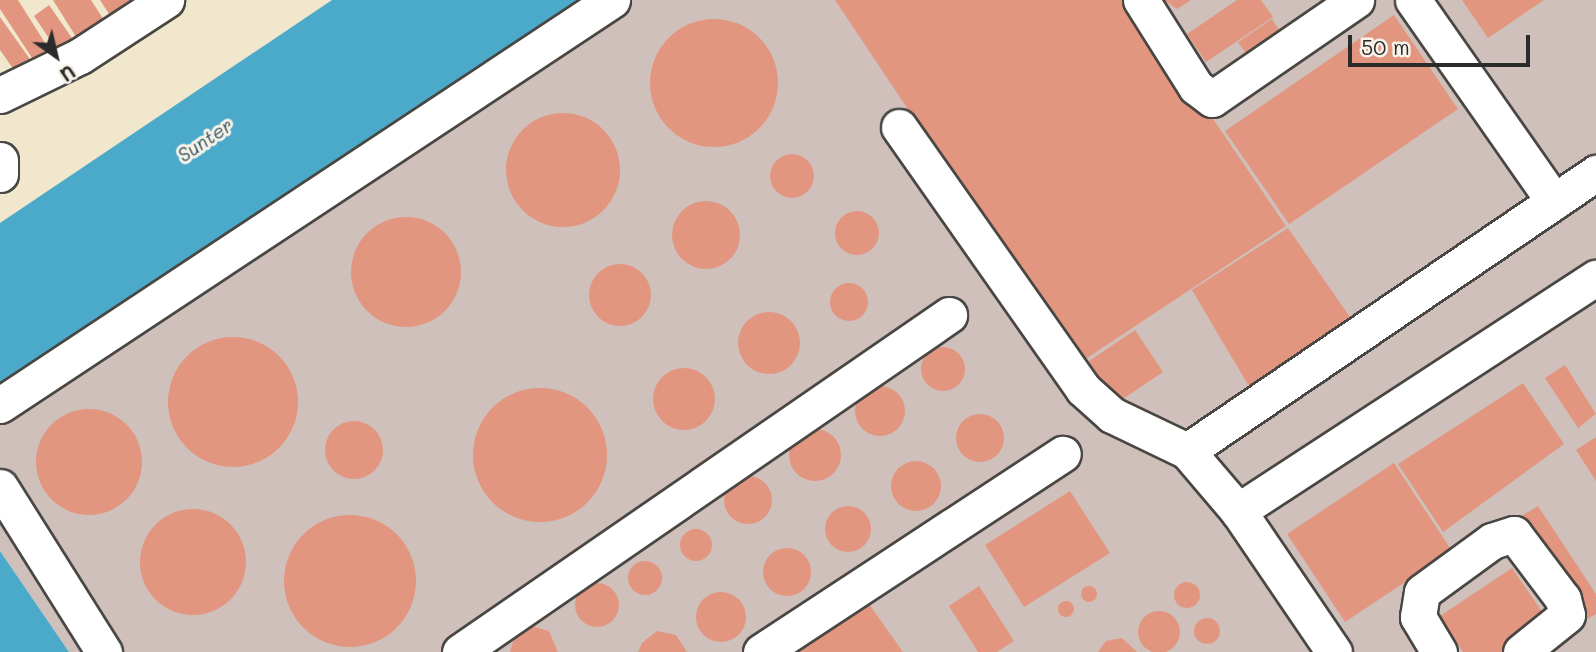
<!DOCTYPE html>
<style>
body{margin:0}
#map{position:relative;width:1596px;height:652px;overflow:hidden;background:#f1e7cd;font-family:Mali,sans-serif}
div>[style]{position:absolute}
.industrial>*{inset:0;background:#cfc0bb}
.water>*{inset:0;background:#4baaca}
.building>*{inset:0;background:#e2967f}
.round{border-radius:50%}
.roads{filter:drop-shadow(2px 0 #494743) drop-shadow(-2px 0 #494743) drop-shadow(0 2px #494743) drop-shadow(0 -2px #494743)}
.minor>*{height:35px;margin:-17.5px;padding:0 17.5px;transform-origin:17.5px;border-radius:17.5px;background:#fff}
span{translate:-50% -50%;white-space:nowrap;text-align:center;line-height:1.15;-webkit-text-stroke:6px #f7f3e8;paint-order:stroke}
.water-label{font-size:19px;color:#365763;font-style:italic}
.north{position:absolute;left:21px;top:21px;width:70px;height:70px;-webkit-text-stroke:5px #f7f3e8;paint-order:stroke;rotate:146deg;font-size:19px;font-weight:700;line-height:28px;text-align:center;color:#2b2b2b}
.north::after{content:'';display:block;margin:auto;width:24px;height:32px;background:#2b2b2b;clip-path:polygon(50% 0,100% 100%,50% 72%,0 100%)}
.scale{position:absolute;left:1348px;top:35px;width:182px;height:32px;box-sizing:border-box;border:4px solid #2b2b2b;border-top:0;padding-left:9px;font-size:21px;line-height:24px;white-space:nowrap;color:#2b2b2b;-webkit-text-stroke:5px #f7f3e8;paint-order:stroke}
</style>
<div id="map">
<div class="industrial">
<div style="clip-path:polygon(580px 0,1596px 0,1596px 652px,69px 652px,0 551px,0 388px)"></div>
</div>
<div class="water">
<div style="clip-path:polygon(332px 0,580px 0,0 388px,0 223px)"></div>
<div style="clip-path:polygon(0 551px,69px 652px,0 652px)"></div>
</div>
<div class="building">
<div style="clip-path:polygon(0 0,18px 0,52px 54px,36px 64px,0 9px)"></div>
<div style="clip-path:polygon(53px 0,91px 0,111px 31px,83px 48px)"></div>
<div style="clip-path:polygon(100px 0,158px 0,116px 25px)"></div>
<div style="clip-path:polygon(835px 0,1132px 0,1286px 226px,1078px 364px)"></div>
<div style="clip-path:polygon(1164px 0,1191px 0,1177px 9px)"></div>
<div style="clip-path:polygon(1237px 0,1261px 0,1273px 17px,1206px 62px,1187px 34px)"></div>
<div style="clip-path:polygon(1462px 0,1544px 0,1488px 38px)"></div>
<div style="clip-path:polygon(49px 5px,81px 51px,65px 62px,34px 16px)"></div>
<div style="clip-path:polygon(1394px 15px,1458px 109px,1289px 224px,1225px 131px)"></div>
<div style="clip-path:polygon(0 17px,37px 69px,21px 80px,0 50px)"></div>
<div class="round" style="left:650px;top:19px;width:128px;height:128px"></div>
<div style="clip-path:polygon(1272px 19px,1285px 39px,1252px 62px,1238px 42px)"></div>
<div class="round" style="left:506px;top:113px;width:114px;height:114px"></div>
<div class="round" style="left:770px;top:154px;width:44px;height:44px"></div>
<div class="round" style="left:672px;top:201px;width:68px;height:68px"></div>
<div class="round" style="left:835px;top:211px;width:44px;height:44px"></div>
<div class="round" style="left:351px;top:217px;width:110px;height:110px"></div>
<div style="clip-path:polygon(1288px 228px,1352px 320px,1250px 388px,1192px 290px)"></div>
<div class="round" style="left:589px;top:264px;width:62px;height:62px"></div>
<div class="round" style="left:830px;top:283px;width:38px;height:38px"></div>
<div class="round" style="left:738px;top:312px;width:62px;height:62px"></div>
<div style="clip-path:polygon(1135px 330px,1163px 372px,1108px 409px,1080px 367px)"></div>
<div class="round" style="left:168px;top:337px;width:130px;height:130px"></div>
<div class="round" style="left:921px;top:347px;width:44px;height:44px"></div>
<div style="clip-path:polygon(1565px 365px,1596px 414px,1578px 428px,1545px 378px)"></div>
<div class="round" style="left:653px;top:368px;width:62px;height:62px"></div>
<div style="clip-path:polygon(1523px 383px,1564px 444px,1443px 532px,1398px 464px)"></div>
<div class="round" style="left:855px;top:386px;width:50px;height:50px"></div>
<div class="round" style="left:473px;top:388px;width:134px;height:134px"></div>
<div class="round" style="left:36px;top:409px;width:106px;height:106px"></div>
<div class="round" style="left:956px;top:414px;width:48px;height:48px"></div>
<div class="round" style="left:325px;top:421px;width:58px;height:58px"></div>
<div class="round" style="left:789px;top:429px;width:52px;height:52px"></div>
<div style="clip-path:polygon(1596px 437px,1596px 481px,1576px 450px)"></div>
<div class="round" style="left:891px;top:461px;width:50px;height:50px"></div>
<div style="clip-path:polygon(1394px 463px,1452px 551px,1345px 622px,1287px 534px)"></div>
<div class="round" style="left:724px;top:476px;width:48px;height:48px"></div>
<div style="clip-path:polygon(1070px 491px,1110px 553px,1024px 607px,985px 545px)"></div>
<div class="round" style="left:825px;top:506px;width:46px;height:46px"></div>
<div style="clip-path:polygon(1538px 506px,1596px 594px,1596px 614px,1587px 619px,1520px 517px)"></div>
<div class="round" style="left:140px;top:509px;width:106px;height:106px"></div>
<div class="round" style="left:284px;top:515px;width:132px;height:132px"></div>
<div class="round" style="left:680px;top:529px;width:32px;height:32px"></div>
<div class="round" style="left:763px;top:548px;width:48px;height:48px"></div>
<div class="round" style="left:628px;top:561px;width:34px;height:34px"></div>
<div style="clip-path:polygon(1512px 568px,1549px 622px,1504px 652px,1463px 652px,1440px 616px)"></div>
<div class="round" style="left:1174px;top:582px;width:26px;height:26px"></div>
<div class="round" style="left:575px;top:583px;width:44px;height:44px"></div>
<div style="clip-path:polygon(979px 586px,1014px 641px,997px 652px,978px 652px,949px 606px)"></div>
<div class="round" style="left:1081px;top:586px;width:16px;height:16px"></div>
<div class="round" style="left:696px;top:592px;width:50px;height:50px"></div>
<div style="clip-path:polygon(864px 597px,903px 652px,786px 652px)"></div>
<div class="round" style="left:1058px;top:601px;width:16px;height:16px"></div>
<div class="round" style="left:1138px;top:611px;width:42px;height:42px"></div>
<div class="round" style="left:1194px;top:618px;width:26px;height:26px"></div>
<div style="clip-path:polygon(531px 626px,549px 631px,558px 652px,510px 652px,515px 635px)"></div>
<div style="clip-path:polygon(657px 631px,676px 635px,687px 652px,638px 652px,642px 643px)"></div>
<div style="clip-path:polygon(1122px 638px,1137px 652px,1098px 652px,1106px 641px)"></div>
</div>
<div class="roads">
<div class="minor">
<div style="left:1141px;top:0;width:103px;rotate:57.7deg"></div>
<div style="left:1196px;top:87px;width:20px;rotate:37deg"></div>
<div style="left:1212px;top:99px;width:175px;rotate:-34.5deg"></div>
<div style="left:1413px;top:0;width:246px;rotate:55deg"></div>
<div style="left:0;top:95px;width:89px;rotate:-26deg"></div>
<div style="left:80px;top:56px;width:103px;rotate:-33.1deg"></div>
<div style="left:899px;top:127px;width:320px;rotate:54.9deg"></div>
<div style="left:1083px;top:389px;width:39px;rotate:42deg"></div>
<div style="left:1112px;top:415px;width:83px;rotate:25.6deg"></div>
<div style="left:1187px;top:451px;width:79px;rotate:49.6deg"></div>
<div style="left:0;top:160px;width:14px;rotate:90deg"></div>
<div style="left:0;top:405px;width:734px;rotate:-33.5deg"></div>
<div style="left:1187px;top:451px;width:495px;rotate:-34.2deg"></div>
<div style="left:0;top:487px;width:195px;rotate:57.8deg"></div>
<div style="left:460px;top:652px;width:594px;rotate:-34.57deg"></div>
<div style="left:761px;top:652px;width:361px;rotate:-33.3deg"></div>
<div style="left:1334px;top:652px;width:171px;rotate:-124.2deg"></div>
<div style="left:1238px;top:511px;width:427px;rotate:-33.1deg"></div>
<div style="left:1439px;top:652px;width:41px;rotate:-121deg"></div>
<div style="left:1418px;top:617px;width:25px;rotate:-81deg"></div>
<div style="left:1422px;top:592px;width:87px;rotate:-36.1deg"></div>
<div style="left:1492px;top:541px;width:23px;rotate:-18deg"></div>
<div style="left:1514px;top:534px;width:81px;rotate:53deg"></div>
<div style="left:1563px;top:599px;width:16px;rotate:76deg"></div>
<div style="left:1567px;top:615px;width:59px;rotate:141.2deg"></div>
</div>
</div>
<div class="water-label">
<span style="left:205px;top:140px;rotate:-34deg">Sunter</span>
</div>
<div class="north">U</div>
<div class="scale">50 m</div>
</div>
